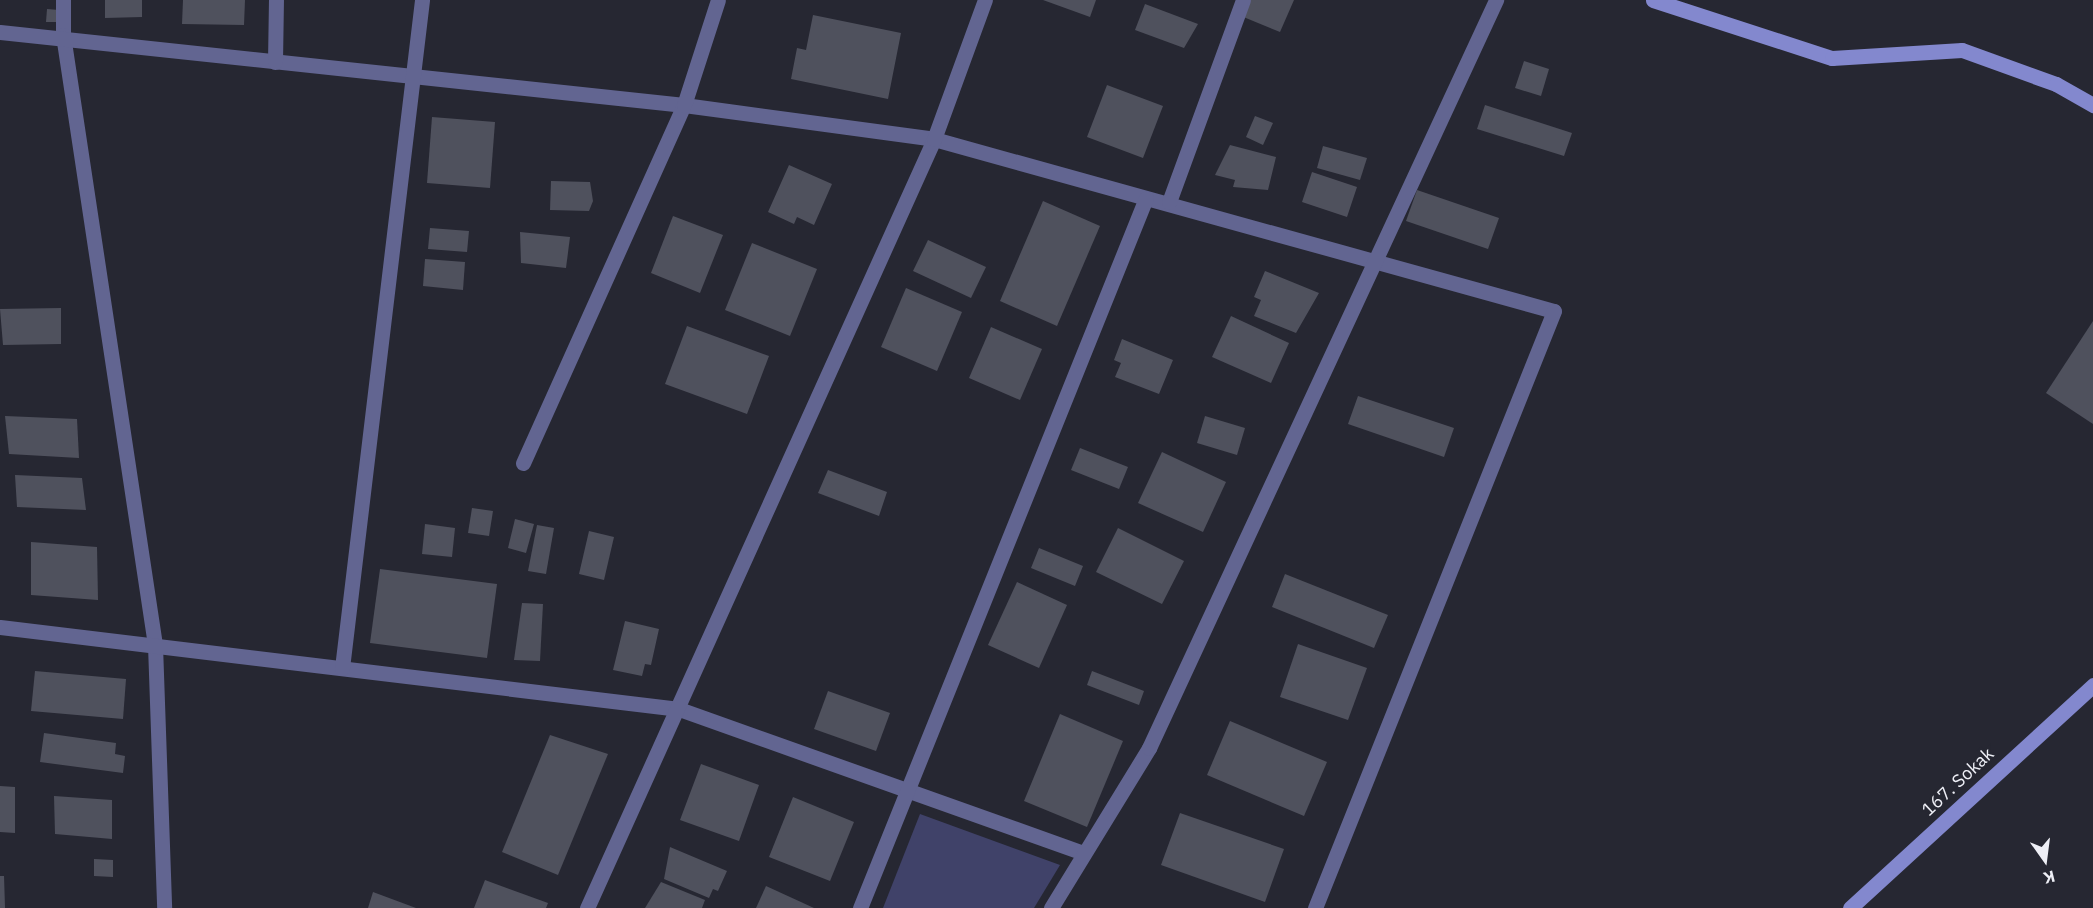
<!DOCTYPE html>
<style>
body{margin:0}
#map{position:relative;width:2093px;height:908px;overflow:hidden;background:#262732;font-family:"IBM Plex Sans",sans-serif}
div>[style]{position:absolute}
.green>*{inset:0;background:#404269}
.building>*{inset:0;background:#4f515d}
.street>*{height:15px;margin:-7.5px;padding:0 7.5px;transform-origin:7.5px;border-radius:7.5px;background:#626591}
.secondary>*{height:15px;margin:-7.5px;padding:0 7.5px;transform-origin:7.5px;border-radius:7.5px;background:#8388ce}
span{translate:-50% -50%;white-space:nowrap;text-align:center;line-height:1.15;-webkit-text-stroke:4.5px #262732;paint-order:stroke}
.street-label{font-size:18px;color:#eeeff6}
.north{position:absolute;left:2015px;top:830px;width:60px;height:60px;-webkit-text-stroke:4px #262732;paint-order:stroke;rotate:166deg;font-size:16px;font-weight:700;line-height:24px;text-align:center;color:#eeeff6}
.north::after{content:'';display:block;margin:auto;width:21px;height:27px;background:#eeeff6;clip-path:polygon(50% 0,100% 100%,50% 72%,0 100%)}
</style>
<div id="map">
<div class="green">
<div style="clip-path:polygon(920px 814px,1060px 865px,1034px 908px,883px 908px)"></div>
</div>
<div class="building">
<div style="clip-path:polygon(105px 0,142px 0,142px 17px,105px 18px)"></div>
<div style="clip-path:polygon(183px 0,245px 0,244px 25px,182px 24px)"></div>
<div style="clip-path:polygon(1043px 0,1096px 0,1090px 17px)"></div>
<div style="clip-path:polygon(1247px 0,1294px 0,1280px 32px,1241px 16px)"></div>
<div style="clip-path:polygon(1145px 4px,1198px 24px,1184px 48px,1135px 30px)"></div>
<div style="clip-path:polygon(47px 9px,59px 10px,59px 22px,46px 22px)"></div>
<div style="clip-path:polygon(813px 15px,901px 33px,888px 99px,791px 79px,797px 48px,806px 50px)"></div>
<div style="clip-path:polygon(1524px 61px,1549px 69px,1541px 96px,1515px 88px)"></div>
<div style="clip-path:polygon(1107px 85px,1163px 106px,1143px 158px,1087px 137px)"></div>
<div style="clip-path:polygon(1485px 105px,1572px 133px,1564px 156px,1477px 129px)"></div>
<div style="clip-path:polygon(1255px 116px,1273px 123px,1263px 145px,1246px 137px)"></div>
<div style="clip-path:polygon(432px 117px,495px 122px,490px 188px,427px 183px)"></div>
<div style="clip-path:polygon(1230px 145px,1276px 157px,1268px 190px,1233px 187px,1235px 180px,1215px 175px)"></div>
<div style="clip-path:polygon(1323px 146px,1367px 158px,1360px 180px,1317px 168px)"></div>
<div style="clip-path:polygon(789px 165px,832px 184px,814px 225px,797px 217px,794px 224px,768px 212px)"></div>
<div style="clip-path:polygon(1312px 172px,1357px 187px,1347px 217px,1302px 202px)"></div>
<div style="clip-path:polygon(551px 181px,590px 182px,593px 201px,589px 211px,550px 210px)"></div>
<div style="clip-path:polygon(1417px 190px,1499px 218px,1488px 249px,1406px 221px)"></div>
<div style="clip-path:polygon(1043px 201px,1100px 226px,1057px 326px,1000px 301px)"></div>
<div style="clip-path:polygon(673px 216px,723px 235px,700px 293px,651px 273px)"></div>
<div style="clip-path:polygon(430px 228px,469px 231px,467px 252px,428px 249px)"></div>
<div style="clip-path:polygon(520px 232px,570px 237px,566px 268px,521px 263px)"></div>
<div style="clip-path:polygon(928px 240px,986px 267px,971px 298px,913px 271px)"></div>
<div style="clip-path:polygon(752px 243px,817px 269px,790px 336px,725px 310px)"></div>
<div style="clip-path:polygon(425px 259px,465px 262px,463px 290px,423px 286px)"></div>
<div style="clip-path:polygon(1265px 271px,1319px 293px,1296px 333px,1254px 316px,1261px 300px,1254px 297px)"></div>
<div style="clip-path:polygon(906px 288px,962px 312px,937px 371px,881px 347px)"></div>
<div style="clip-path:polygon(61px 308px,61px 344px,3px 345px,0 309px)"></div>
<div style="clip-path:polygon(1231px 316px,1289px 343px,1271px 383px,1212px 357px)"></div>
<div style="clip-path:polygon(2093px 321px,2093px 424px,2046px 393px)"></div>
<div style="clip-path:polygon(687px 326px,769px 356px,747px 414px,665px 384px)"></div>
<div style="clip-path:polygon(991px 327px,1042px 349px,1020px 400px,969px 378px)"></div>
<div style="clip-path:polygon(1122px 339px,1173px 360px,1159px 394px,1115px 377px,1121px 363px,1114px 360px)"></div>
<div style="clip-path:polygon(1358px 396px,1454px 428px,1444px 457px,1348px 424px)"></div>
<div style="clip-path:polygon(5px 416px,77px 419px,79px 458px,9px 454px)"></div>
<div style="clip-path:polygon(1205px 416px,1245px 428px,1237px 455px,1197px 443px)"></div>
<div style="clip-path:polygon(1080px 448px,1128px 467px,1119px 489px,1071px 470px)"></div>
<div style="clip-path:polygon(1162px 452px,1226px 482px,1203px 532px,1138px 503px)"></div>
<div style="clip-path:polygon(828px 470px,887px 492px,879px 516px,818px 493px)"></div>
<div style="clip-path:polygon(15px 475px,82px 478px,86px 510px,17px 507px)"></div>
<div style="clip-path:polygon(472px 508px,493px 511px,489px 536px,468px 533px)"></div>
<div style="clip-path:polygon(515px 519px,534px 524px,526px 553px,508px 548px)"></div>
<div style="clip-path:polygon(425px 524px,455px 528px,452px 557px,422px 554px)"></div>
<div style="clip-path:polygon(537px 525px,554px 528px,546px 574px,528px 571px)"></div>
<div style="clip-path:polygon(1118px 528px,1184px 561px,1162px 604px,1096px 572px)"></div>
<div style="clip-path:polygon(589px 531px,614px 537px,604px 580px,579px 574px)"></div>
<div style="clip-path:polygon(31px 542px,97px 547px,98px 600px,31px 595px)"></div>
<div style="clip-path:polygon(1039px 548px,1083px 566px,1075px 586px,1031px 568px)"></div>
<div style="clip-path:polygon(380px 569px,497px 584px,487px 658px,370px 643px)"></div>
<div style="clip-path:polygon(1285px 574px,1388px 615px,1374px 648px,1272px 607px)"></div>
<div style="clip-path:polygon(1017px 582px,1067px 605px,1039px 668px,988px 645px)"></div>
<div style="clip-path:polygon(522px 603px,543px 604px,540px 661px,514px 660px)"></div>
<div style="clip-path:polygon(625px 621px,659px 629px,651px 665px,645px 664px,642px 676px,613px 670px)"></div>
<div style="clip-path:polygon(1298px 644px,1367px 668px,1348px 720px,1280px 697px)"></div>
<div style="clip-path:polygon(35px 671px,126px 679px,123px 719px,31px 711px)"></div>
<div style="clip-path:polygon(1092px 671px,1144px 691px,1139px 705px,1087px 685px)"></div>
<div style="clip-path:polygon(828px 691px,890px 713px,876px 751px,814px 729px)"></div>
<div style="clip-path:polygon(1060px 714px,1123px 741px,1087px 827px,1024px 801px)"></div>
<div style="clip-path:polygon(1230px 721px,1327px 762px,1304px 816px,1207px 775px)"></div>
<div style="clip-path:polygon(44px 733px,116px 743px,115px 754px,125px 756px,123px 773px,40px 762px)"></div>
<div style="clip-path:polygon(550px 735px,608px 754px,558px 875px,502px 852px)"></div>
<div style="clip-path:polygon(701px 764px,759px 785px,739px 841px,680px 820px)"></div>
<div style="clip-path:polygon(0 786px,15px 787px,15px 833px,0 832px)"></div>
<div style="clip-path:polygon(54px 796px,112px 800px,112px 839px,55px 834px)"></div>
<div style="clip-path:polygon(793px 797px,854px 822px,830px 881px,769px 857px)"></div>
<div style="clip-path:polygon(1180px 813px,1284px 849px,1265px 902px,1161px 865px)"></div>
<div style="clip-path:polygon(670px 847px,727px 871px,718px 891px,713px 889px,709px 898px,664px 879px)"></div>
<div style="clip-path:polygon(94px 859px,113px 860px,113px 877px,94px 876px)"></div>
<div style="clip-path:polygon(0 876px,4px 876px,5px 908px,0 908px)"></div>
<div style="clip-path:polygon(485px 880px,548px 903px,546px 908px,474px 908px)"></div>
<div style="clip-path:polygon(661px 882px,705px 900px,702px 908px,645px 908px)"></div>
<div style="clip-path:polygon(766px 886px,814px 908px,756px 908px)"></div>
<div style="clip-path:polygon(373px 892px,416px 908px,368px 908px)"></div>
</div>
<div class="street">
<div style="left:63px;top:0;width:35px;rotate:90deg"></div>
<div style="left:63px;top:35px;width:617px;rotate:81.42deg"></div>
<div style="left:155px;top:645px;width:263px;rotate:88deg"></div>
<div style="left:0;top:32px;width:688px;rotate:6.09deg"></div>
<div style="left:684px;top:105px;width:252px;rotate:7.7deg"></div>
<div style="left:934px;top:139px;width:643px;rotate:15.51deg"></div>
<div style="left:1554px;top:311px;width:643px;rotate:111.82deg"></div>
<div style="left:275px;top:62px;width:62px;rotate:-89.1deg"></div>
<div style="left:1169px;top:202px;width:215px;rotate:-69.9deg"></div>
<div style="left:523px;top:463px;width:393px;rotate:-65.8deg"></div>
<div style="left:684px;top:105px;width:110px;rotate:-72.1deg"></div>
<div style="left:0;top:627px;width:684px;rotate:6.89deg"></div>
<div style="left:679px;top:709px;width:430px;rotate:19.6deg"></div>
<div style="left:342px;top:668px;width:673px;rotate:-83.17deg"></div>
<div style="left:587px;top:908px;width:844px;rotate:-65.71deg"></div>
<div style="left:934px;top:139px;width:148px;rotate:-69.9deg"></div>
<div style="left:860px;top:908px;width:765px;rotate:-68.06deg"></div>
<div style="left:1051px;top:908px;width:188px;rotate:-58.5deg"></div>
<div style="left:1149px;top:748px;width:825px;rotate:-65.11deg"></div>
</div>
<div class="secondary">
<div style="left:1653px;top:0;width:188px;rotate:18deg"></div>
<div style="left:1832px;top:58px;width:130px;rotate:-3.5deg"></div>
<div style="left:1962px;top:50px;width:100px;rotate:19.9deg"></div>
<div style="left:2056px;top:84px;width:43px;rotate:29.6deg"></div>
<div style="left:1850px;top:908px;width:330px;rotate:-42.5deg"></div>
</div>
<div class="street-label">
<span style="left:1958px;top:782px;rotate:-43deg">167. Sokak</span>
</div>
<div class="north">K</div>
</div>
